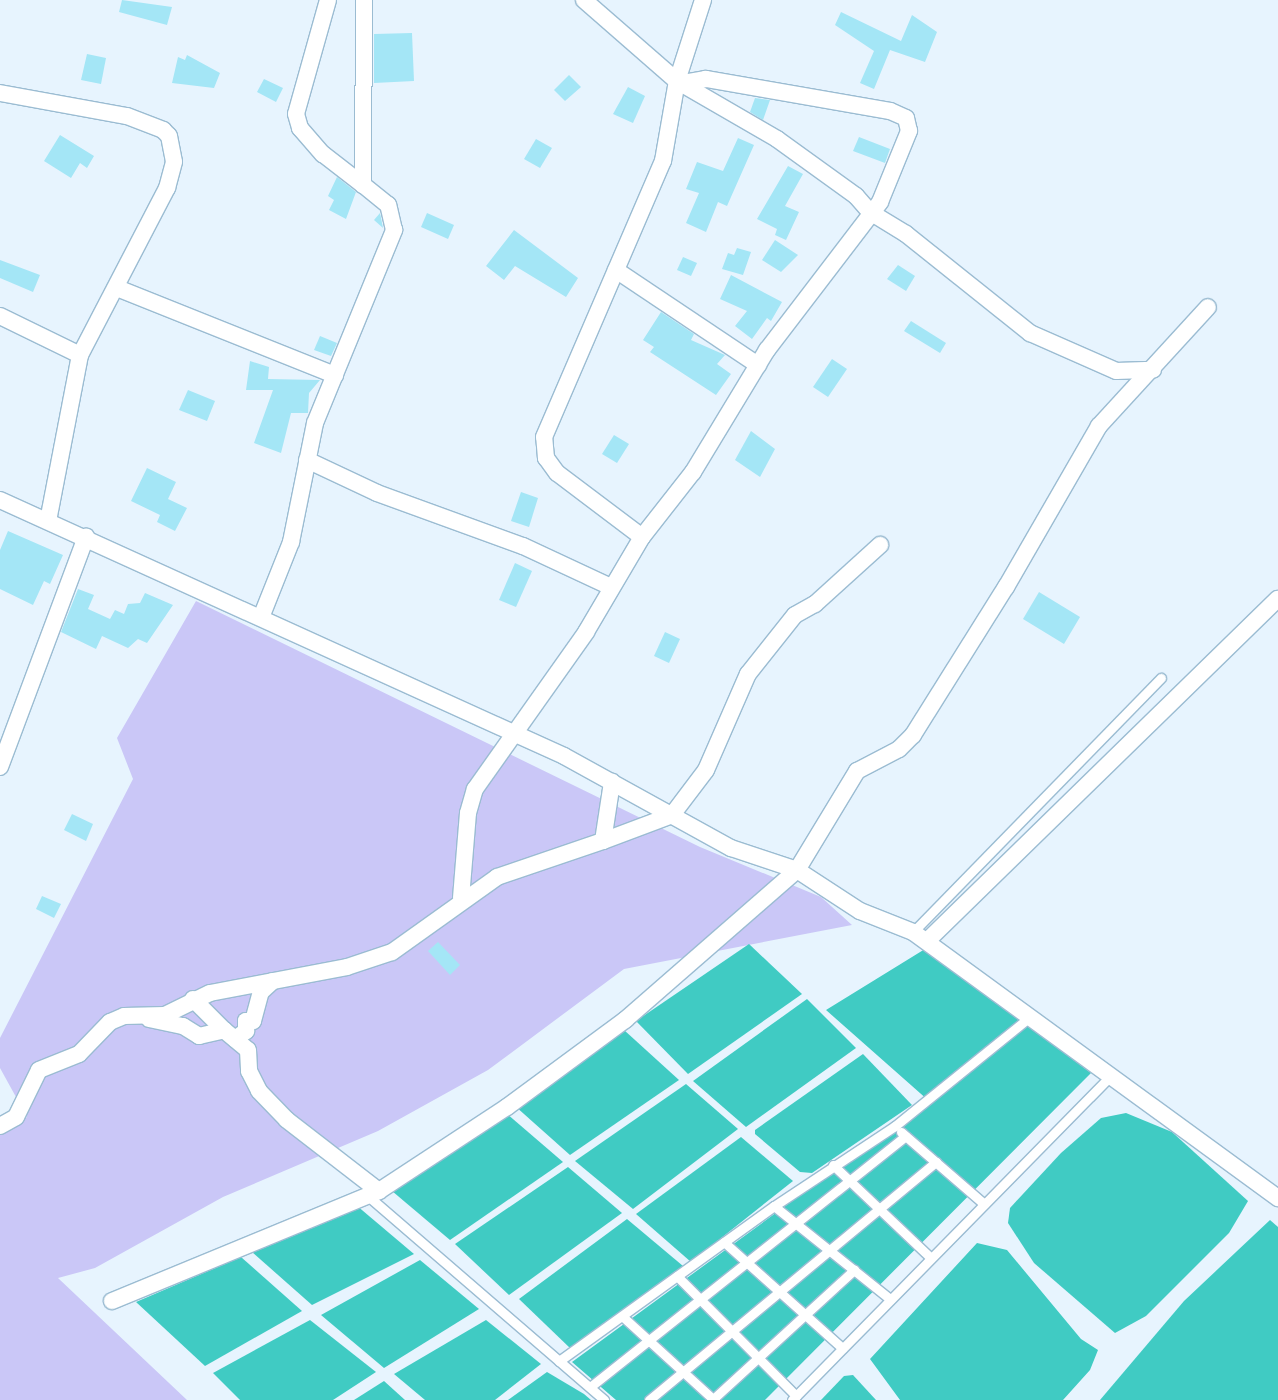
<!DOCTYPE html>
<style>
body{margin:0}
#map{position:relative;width:1278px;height:1400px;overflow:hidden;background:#e7f4fe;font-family:Rubik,sans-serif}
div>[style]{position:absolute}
.green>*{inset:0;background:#cac7f7}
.water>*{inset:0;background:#40cbc3}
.building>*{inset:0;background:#a4e6f6}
.roads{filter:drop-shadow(1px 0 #9bbcd2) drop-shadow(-1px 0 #9bbcd2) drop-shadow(0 1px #9bbcd2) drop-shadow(0 -1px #9bbcd2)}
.service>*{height:9px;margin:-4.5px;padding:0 4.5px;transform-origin:4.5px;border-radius:4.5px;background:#fff}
.minor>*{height:16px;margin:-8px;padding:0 8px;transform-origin:8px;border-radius:8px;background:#fff}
span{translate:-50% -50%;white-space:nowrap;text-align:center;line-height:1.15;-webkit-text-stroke:5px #e7f4fe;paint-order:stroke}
</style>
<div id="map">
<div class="green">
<div style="clip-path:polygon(196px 601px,700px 847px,821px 897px,852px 925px,624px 969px,488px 1070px,378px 1131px,223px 1197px,95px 1268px,58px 1278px,187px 1400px,0 1400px,0 1133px,27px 1117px,0 1068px,0 1038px,133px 779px,117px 738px)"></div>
</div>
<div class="water">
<div style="clip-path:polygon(749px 944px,802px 994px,688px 1074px,636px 1021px)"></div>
<div style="clip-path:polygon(925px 949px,1091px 1073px,765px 1400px,616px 1400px,572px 1362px,929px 1101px,826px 1010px)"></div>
<div style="clip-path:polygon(807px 999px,856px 1048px,746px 1127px,693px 1081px)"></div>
<div style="clip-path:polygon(624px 1030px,679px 1080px,570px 1155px,515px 1106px)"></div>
<div style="clip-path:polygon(863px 1054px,912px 1105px,812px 1173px,800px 1172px,755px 1134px,755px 1130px)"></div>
<div style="clip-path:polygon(686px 1084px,738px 1129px,633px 1209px,575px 1161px)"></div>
<div style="clip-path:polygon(506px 1113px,563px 1162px,450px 1240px,392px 1191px)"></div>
<div style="clip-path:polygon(1126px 1113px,1172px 1132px,1248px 1201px,1229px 1233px,1146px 1316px,1115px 1333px,1034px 1263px,1008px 1223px,1010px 1208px,1061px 1153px,1101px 1118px)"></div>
<div style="clip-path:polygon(741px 1137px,793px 1181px,691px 1262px,636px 1214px)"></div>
<div style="clip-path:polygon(568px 1167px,622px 1213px,509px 1295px,455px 1244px)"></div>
<div style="clip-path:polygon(356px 1205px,414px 1254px,312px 1305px,252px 1252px)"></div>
<div style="clip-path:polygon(627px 1219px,683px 1266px,571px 1349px,519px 1299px)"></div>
<div style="clip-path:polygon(1270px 1220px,1278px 1227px,1278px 1400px,1100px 1400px,1184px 1301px)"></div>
<div style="clip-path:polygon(977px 1243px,1007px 1250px,1081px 1339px,1098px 1350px,1090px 1370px,1063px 1400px,900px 1400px,870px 1359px)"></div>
<div style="clip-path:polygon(241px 1257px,302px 1311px,205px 1366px,136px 1302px)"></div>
<div style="clip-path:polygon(420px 1260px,479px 1309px,384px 1368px,321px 1315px)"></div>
<div style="clip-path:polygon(310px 1320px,376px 1372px,333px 1400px,240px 1400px,213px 1373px)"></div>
<div style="clip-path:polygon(486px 1320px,541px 1364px,495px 1400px,425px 1400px,394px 1374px)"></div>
<div style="clip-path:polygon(547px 1372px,584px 1394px,591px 1400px,508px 1400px)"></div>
<div style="clip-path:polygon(853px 1375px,876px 1400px,821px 1400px,844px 1376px)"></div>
<div style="clip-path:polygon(384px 1381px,405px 1400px,354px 1400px)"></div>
</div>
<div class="building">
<div style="clip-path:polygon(122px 0,172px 7px,167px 25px,119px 12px)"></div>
<div style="clip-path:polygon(841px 12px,901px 41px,912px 15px,937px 32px,925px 62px,890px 50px,874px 89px,860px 83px,874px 51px,835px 25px)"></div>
<div style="clip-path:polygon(412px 33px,414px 81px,374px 83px,374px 34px)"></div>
<div style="clip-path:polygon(87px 54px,106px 58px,101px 84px,81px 80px)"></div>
<div style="clip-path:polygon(187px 55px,220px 73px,214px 88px,172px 83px,178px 57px,185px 60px)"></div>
<div style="clip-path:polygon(569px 75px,581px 87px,565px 101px,554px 90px)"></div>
<div style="clip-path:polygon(264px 79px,283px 88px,276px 102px,257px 92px)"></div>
<div style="clip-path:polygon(628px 87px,645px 96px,633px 123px,613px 114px)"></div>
<div style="clip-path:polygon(755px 98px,770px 100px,763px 120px,750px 112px)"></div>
<div style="clip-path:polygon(60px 135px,94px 156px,87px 168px,80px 163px,71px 178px,44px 161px)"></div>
<div style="clip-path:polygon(859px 137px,890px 149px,885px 163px,853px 151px)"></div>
<div style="clip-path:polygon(738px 138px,754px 145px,727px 206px,718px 202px,706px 232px,686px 223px,699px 193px,686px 189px,697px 162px,723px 171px)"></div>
<div style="clip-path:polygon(536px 139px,552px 148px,540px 168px,524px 159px)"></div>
<div style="clip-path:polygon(788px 166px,803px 174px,785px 206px,799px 212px,786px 240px,775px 235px,777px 229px,757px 219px)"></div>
<div style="clip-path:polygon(337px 177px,356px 192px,346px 219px,329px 210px,334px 200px,328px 196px)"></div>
<div style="clip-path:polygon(380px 213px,383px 228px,374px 220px)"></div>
<div style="clip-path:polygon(427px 213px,454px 225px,448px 239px,421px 227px)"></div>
<div style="clip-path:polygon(514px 230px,578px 278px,566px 297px,515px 266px,504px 280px,486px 266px)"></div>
<div style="clip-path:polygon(775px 240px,798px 255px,781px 272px,762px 260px)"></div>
<div style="clip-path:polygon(737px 248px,751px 252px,743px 275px,722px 269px,728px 253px,734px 255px)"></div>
<div style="clip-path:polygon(683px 257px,697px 263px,691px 276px,677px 270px)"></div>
<div style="clip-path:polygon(0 260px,40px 275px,33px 292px,0 278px)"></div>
<div style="clip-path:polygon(898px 265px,915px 276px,906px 291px,887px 279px)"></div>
<div style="clip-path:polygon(731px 275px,782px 302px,771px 321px,767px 318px,752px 339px,735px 326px,747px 311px,720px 299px)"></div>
<div style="clip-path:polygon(661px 312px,694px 334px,691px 340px,725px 355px,717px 364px,731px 374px,716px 395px,650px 352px,654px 347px,643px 340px)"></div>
<div style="clip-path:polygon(911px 321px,946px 343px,940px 353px,904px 331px)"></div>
<div style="clip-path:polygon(320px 336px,337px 343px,331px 356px,314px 350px)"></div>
<div style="clip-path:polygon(832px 359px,847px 369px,828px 397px,813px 387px)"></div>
<div style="clip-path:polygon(250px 361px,269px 367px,268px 379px,320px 380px,309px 393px,308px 413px,291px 413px,281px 453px,254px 443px,273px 390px,246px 390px)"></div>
<div style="clip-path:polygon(188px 390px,215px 401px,207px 421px,179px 410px)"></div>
<div style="clip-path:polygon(751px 431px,775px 449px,760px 477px,735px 460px)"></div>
<div style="clip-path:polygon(614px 435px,629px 444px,617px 463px,602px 454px)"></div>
<div style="clip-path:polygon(147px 468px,176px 482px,168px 499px,187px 508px,175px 531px,157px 522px,160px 515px,131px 501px)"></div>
<div style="clip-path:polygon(521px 492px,538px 498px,529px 527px,511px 521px)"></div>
<div style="clip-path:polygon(8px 531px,63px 555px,50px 584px,44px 581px,33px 605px,0 589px,0 550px)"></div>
<div style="clip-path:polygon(515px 563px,532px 571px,516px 607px,499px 600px)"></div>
<div style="clip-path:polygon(78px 589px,94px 595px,88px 609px,110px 619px,115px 610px,124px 614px,128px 604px,140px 603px,145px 593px,173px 605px,147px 643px,138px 639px,128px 648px,102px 636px,96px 649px,61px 632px)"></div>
<div style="clip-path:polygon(1039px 592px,1080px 617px,1064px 644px,1023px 619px)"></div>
<div style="clip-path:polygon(665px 632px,680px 639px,669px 663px,654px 656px)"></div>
<div style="clip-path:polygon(72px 814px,93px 824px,86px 841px,64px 830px)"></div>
<div style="clip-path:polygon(42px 896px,61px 904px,54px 918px,36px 909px)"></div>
<div style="clip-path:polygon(438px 942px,460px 965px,450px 975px,428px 951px)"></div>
</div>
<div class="roads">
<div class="service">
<div style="left:913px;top:932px;width:355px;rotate:-45.7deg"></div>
<div style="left:901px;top:1132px;width:110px;rotate:40.9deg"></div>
<div style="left:833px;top:1165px;width:135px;rotate:43.5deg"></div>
<div style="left:368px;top:1196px;width:312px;rotate:40.8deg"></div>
<div style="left:774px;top:1206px;width:149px;rotate:38.7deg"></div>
<div style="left:724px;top:1242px;width:159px;rotate:41.9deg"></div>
<div style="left:677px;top:1276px;width:169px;rotate:45.2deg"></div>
<div style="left:622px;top:1316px;width:125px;rotate:42.4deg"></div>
<div style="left:559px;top:1361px;width:265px;rotate:-35.8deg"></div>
<div style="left:774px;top:1206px;width:145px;rotate:-33.5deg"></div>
<div style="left:895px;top:1126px;width:176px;rotate:-39deg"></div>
<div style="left:590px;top:1387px;width:403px;rotate:-38.5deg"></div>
<div style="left:649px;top:1400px;width:373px;rotate:-39.7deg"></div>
<div style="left:712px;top:1400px;width:193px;rotate:-42.5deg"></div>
<div style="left:792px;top:1400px;width:457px;rotate:-45.5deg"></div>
</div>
<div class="minor">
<div style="left:328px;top:0;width:118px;rotate:105.7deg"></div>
<div style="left:296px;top:114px;width:15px;rotate:74deg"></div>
<div style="left:300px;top:128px;width:35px;rotate:49deg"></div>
<div style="left:323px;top:154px;width:51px;rotate:37.8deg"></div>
<div style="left:584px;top:0;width:123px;rotate:41.1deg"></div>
<div style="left:677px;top:81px;width:116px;rotate:30.1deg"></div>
<div style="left:777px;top:139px;width:97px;rotate:35.8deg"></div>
<div style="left:856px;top:196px;width:21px;rotate:49deg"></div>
<div style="left:870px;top:212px;width:42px;rotate:31.4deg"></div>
<div style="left:906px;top:234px;width:159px;rotate:38.6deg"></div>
<div style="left:1030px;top:333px;width:94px;rotate:23.8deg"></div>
<div style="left:1116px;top:371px;width:37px;rotate:-2deg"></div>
<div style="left:0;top:93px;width:129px;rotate:10.3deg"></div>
<div style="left:127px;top:116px;width:39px;rotate:21deg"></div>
<div style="left:163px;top:130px;width:8px;rotate:45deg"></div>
<div style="left:169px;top:136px;width:26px;rotate:79deg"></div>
<div style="left:174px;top:162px;width:27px;rotate:105deg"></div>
<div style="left:167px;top:188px;width:188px;rotate:117.5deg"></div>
<div style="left:80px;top:355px;width:169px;rotate:100.9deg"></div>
<div style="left:616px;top:270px;width:171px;rotate:33.8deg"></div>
<div style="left:117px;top:288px;width:235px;rotate:21.8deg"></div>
<div style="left:0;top:316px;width:89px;rotate:26deg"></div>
<div style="left:307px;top:460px;width:77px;rotate:25.2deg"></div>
<div style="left:377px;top:493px;width:155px;rotate:20deg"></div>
<div style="left:523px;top:546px;width:97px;rotate:25deg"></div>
<div style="left:0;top:500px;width:619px;rotate:24.41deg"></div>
<div style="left:564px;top:756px;width:191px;rotate:28.9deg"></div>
<div style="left:731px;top:848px;width:70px;rotate:18.4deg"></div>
<div style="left:797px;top:870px;width:75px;rotate:33.1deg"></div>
<div style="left:860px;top:911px;width:57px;rotate:21.6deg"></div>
<div style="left:913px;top:932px;width:452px;rotate:36.1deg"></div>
<div style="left:642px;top:537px;width:106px;rotate:-143deg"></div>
<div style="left:557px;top:473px;width:19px;rotate:-126deg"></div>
<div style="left:546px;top:458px;width:21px;rotate:-95deg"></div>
<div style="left:544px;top:437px;width:301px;rotate:-66.7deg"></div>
<div style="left:663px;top:161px;width:81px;rotate:-80.1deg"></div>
<div style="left:677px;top:81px;width:85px;rotate:-72.2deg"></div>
<div style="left:262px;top:615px;width:79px;rotate:-68.3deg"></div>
<div style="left:291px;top:542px;width:121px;rotate:-78.6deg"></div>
<div style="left:315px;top:423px;width:209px;rotate:-67.7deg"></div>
<div style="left:394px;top:230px;width:26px;rotate:-103deg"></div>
<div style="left:388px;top:205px;width:32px;rotate:-141deg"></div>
<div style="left:363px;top:185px;width:185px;rotate:-89.7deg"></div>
<div style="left:0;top:767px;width:246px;rotate:-69.5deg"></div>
<div style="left:603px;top:841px;width:74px;rotate:-20.6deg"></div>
<div style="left:672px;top:815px;width:56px;rotate:-52.9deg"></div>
<div style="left:706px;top:770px;width:105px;rotate:-66.4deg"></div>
<div style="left:748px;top:674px;width:75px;rotate:-51.5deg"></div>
<div style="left:795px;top:615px;width:23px;rotate:-29deg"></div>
<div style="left:815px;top:604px;width:88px;rotate:-42.2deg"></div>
<div style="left:461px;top:898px;width:85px;rotate:-85.3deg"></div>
<div style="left:468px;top:813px;width:25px;rotate:-74deg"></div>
<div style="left:475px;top:789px;width:192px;rotate:-54.7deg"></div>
<div style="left:586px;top:632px;width:110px;rotate:-59.5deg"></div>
<div style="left:642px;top:537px;width:83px;rotate:-51.9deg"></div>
<div style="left:693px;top:472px;width:143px;rotate:-58.8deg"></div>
<div style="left:767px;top:350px;width:186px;rotate:-52.6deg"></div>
<div style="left:880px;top:202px;width:77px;rotate:-67.8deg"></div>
<div style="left:909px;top:131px;width:13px;rotate:-103deg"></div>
<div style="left:906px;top:118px;width:17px;rotate:-156deg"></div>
<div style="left:890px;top:111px;width:187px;rotate:-170.1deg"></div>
<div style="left:706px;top:79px;width:23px;rotate:170deg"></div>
<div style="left:927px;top:941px;width:490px;rotate:-44.3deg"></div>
<div style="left:193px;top:999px;width:44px;rotate:45deg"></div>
<div style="left:149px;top:1019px;width:35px;rotate:12deg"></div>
<div style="left:183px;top:1026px;width:19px;rotate:32deg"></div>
<div style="left:199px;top:1036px;width:26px;rotate:-13deg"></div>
<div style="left:224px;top:1030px;width:31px;rotate:40deg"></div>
<div style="left:248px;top:1050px;width:21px;rotate:87deg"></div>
<div style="left:249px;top:1071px;width:22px;rotate:63deg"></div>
<div style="left:259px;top:1091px;width:40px;rotate:46deg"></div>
<div style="left:287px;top:1120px;width:116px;rotate:37.7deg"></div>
<div style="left:235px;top:1039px;width:14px;rotate:-36deg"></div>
<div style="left:246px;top:1031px;width:10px;rotate:-90deg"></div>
<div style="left:246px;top:1021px;width:7px"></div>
<div style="left:253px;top:1021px;width:30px;rotate:-75deg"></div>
<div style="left:261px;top:992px;width:16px;rotate:-43deg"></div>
<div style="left:0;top:1126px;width:18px;rotate:-29deg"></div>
<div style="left:16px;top:1117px;width:52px;rotate:-63.9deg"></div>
<div style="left:39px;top:1070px;width:43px;rotate:-21.8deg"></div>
<div style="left:79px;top:1054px;width:45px;rotate:-45.9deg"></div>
<div style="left:110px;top:1022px;width:15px;rotate:-23deg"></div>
<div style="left:124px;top:1016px;width:41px;rotate:-1.4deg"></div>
<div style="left:165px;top:1015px;width:50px;rotate:-26.1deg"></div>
<div style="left:210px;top:993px;width:139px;rotate:-10.7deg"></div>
<div style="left:347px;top:967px;width:47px;rotate:-18.4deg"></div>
<div style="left:392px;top:952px;width:129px;rotate:-35.5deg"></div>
<div style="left:497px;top:877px;width:112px;rotate:-18.8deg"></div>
<div style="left:603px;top:841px;width:60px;rotate:-81.3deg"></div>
<div style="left:112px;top:1301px;width:289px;rotate:-22.4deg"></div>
<div style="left:379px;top:1191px;width:153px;rotate:-33.3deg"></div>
<div style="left:507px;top:1107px;width:147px;rotate:-36.4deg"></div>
<div style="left:625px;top:1020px;width:228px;rotate:-41.1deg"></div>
<div style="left:797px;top:870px;width:116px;rotate:-58.8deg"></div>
<div style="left:857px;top:771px;width:47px;rotate:-27.6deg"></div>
<div style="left:899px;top:749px;width:20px;rotate:-45deg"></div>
<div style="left:913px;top:735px;width:175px;rotate:-57.9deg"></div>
<div style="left:1006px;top:587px;width:186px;rotate:-60deg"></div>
<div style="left:1099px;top:426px;width:161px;rotate:-47.5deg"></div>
</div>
</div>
</div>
